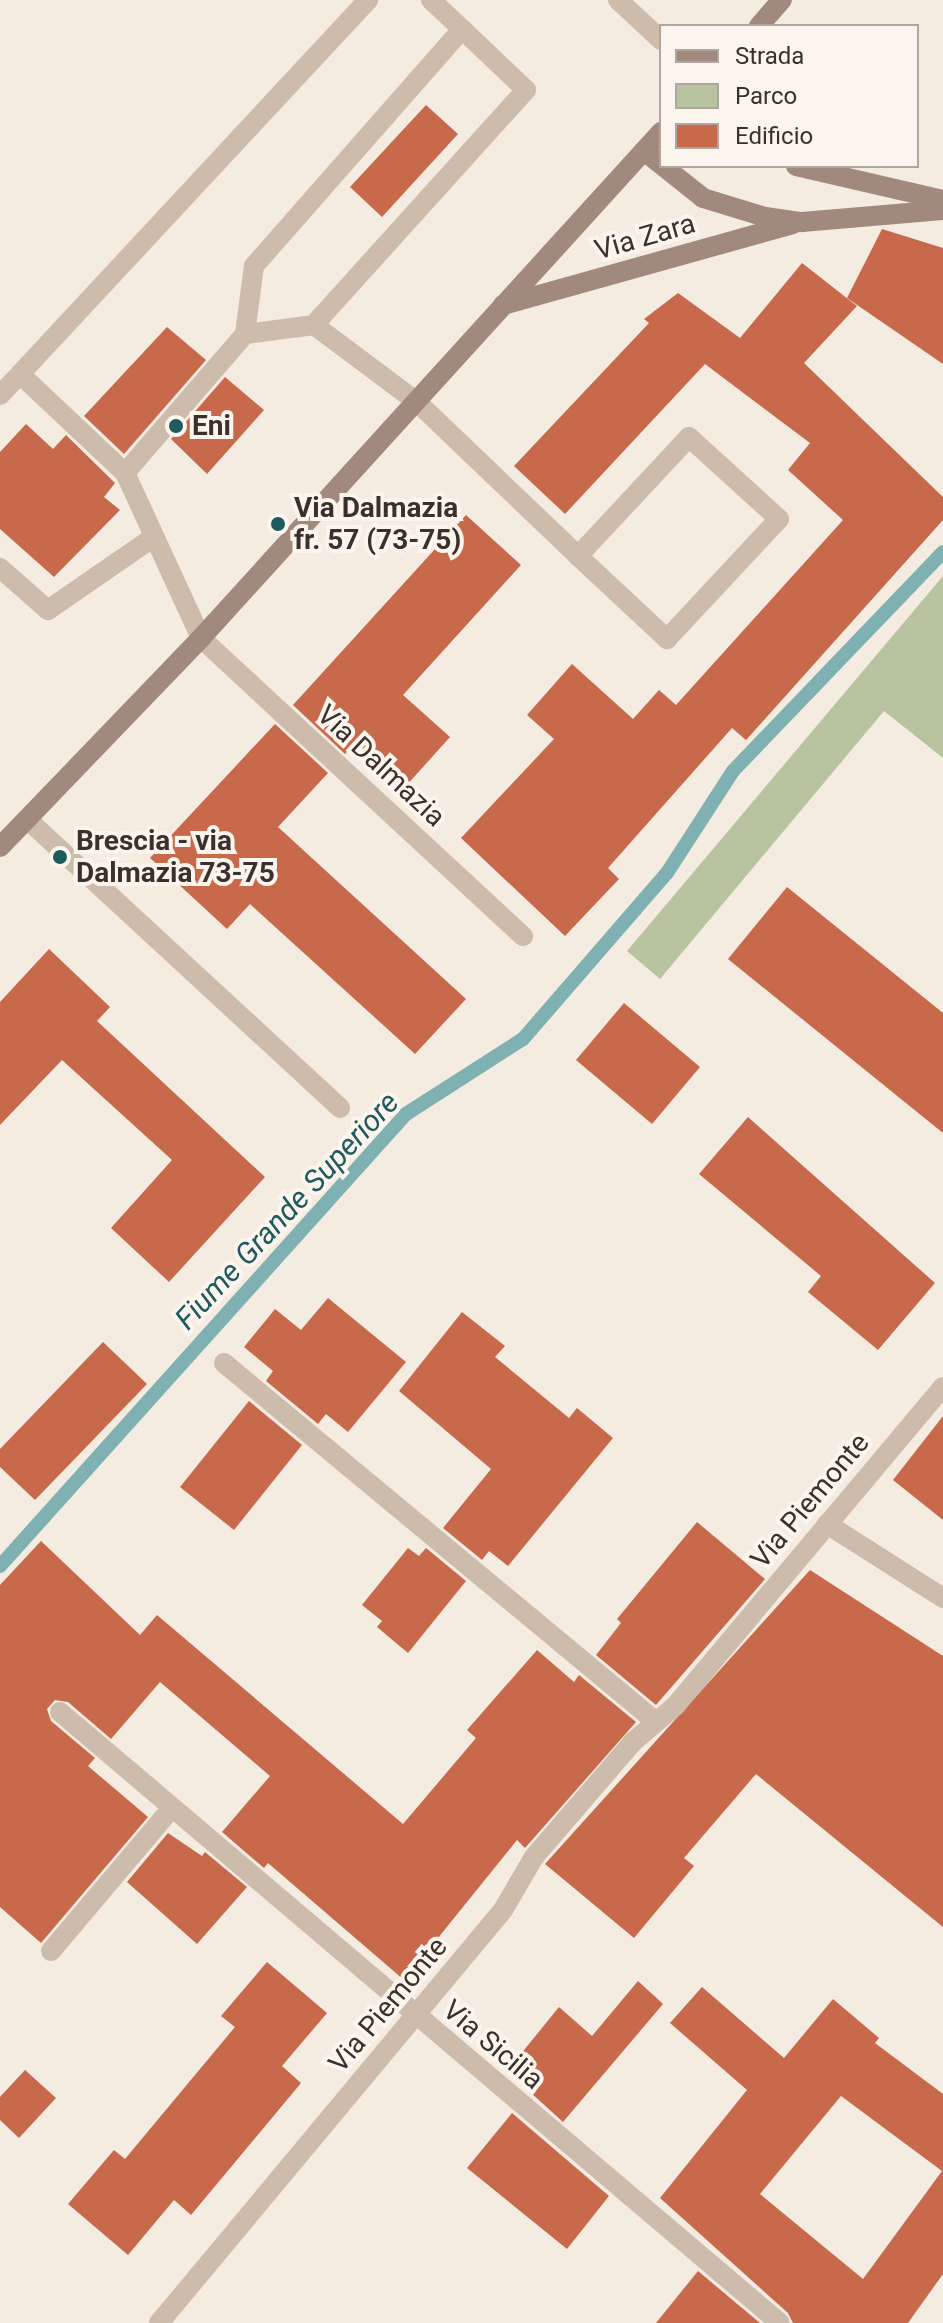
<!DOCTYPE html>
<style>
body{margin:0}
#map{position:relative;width:943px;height:2323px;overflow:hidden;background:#f4ebe1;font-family:Roboto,sans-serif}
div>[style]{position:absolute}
.green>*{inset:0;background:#b8c4a0}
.stream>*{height:14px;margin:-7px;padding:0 7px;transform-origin:7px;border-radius:7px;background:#7fb0b2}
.building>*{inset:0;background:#c8694b}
.lane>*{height:20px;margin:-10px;padding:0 10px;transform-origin:10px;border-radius:10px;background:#cdbbac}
.street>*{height:20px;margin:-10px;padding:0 10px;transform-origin:10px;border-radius:10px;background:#cdbbac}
.secondary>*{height:20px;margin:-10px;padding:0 10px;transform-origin:10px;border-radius:10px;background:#a18a7d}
.dots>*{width:22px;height:22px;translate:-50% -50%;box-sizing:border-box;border:4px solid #fbf5ee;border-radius:50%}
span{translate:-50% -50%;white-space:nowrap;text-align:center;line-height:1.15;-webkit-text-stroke:8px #fbf5ee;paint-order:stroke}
.street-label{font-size:28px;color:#3b302b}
.poi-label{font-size:28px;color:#3b302b;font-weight:700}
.left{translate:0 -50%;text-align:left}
.water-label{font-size:30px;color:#1f5a5e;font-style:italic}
.legend{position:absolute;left:659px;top:24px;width:260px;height:144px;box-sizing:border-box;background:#fbf5ee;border:2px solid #aea6a0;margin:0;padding:10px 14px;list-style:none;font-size:24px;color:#3b302b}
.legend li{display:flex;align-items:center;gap:16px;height:40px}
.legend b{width:40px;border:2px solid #aea6a0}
</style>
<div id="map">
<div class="green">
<div style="clip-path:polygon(943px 576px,943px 758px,884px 711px,660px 979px,627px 951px)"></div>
</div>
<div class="stream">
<div style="left:0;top:1566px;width:608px;rotate:-48.07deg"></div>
<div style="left:406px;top:1114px;width:139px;rotate:-32.7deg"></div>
<div style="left:523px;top:1039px;width:220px;rotate:-49.1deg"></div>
<div style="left:667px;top:873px;width:121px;rotate:-57.1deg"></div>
<div style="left:733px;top:771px;width:303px;rotate:-46.2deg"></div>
</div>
<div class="building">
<div style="clip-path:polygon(426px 105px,458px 134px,382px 217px,350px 187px)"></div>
<div style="clip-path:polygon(882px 229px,943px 248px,943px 364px,847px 298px)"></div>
<div style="clip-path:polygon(802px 263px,857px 306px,804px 363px,943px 497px,943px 520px,746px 740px,732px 728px,608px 868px,619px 879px,565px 936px,461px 838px,554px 739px,527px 715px,572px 664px,633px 719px,659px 690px,676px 705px,843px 520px,788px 470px,810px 443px,705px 364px,565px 514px,514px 466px,649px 323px,644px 319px,678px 293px,740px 338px)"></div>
<div style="clip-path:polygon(167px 327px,206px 360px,124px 454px,84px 416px)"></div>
<div style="clip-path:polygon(225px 377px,264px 410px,207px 474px,171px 439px)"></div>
<div style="clip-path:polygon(26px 424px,53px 449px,66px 435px,115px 483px,104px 497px,120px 510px,54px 577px,0 529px,0 452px)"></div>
<div style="clip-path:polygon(466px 515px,521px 565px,403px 695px,450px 737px,405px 787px,356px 742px,345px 754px,293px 705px)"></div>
<div style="clip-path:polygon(275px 724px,328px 773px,278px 827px,466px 999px,415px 1054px,250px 904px,227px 929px,150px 858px)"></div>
<div style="clip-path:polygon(787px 887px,943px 1013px,943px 1133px,728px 959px)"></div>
<div style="clip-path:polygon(49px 949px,110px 1007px,97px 1021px,265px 1177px,169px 1282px,111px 1228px,172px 1160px,62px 1060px,0 1125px,0 1002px)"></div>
<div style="clip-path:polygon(624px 1003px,700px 1067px,652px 1124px,576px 1060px)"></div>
<div style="clip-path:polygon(748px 1117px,935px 1283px,878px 1350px,808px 1292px,821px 1276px,699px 1174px)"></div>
<div style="clip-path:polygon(328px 1298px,406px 1362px,348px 1432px,326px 1414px,318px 1424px,266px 1381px,273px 1371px,244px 1347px,275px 1309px,301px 1330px)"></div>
<div style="clip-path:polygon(462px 1312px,505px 1346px,495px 1357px,569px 1418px,577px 1408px,613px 1438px,508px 1566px,489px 1551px,482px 1560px,443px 1528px,491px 1469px,399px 1391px)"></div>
<div style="clip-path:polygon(103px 1342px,147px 1384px,35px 1500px,0 1467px,0 1449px)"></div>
<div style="clip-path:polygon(249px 1401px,302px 1445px,234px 1530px,180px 1487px)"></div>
<div style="clip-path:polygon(943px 1416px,943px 1520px,893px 1480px)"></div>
<div style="clip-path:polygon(697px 1522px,765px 1579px,656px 1705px,596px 1655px,621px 1623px,617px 1619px)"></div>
<div style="clip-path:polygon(41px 1541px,140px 1635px,157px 1615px,403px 1824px,476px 1738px,467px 1730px,537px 1650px,574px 1682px,579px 1675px,636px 1722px,525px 1848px,517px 1840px,404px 1980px,268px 1863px,264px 1868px,222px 1832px,270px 1776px,160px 1682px,111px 1739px,68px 1702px,55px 1700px,47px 1709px,51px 1721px,95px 1758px,88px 1766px,148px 1817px,41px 1943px,0 1907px,0 1585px)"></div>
<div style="clip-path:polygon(408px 1548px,419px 1556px,426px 1548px,466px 1581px,408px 1653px,377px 1627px,382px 1621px,362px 1605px)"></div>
<div style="clip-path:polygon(810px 1570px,943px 1656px,943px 1927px,756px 1774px,684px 1858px,694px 1866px,634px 1938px,545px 1864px)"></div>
<div style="clip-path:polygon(168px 1833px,202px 1856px,205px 1852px,247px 1887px,197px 1944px,127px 1882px)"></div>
<div style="clip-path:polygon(267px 1962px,327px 2013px,282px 2066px,301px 2083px,191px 2215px,174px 2200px,128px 2255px,68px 2204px,114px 2150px,125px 2159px,235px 2027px,221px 2016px)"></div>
<div style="clip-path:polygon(638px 1981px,663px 2004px,563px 2122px,507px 2071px,559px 2007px,592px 2036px)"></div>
<div style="clip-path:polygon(evenodd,702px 1987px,784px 2058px,833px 1999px,879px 2038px,875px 2043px,943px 2094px,943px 2274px,908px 2323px,793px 2323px,788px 2313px,660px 2198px,747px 2090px,670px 2023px,702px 1987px,841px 2096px,942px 2171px,863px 2279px,760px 2194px,841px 2096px)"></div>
<div style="clip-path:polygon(25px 2070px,56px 2098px,19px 2138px,0 2120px,0 2097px)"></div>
<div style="clip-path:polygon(512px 2113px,609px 2196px,567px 2249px,467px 2168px)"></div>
<div style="clip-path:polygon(698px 2271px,760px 2323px,656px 2323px)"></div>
</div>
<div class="lane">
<div style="left:431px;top:0;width:42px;rotate:43.1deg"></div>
<div style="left:245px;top:334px;width:69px;rotate:-82.5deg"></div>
<div style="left:254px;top:266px;width:315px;rotate:-48.7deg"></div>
<div style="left:462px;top:29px;width:88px;rotate:43.6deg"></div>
<div style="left:526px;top:90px;width:316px;rotate:132.1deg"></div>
<div style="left:0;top:395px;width:29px;rotate:-46deg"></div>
<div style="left:125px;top:473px;width:144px;rotate:-136.7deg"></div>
<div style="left:20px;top:374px;width:511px;rotate:-47.06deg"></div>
<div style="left:0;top:568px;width:64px;rotate:41.2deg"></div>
<div style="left:48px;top:610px;width:129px;rotate:-34.6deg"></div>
<div style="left:201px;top:638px;width:182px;rotate:-114.7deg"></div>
<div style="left:125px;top:473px;width:184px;rotate:-49.2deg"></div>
<div style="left:245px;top:334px;width:70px;rotate:-7.4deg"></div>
<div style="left:314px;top:325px;width:129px;rotate:36.8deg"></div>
</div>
<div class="street">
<div style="left:618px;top:0;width:59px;rotate:42.9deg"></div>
<div style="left:417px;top:402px;width:223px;rotate:43.7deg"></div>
<div style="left:578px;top:556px;width:122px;rotate:43deg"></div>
<div style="left:667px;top:639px;width:164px;rotate:-47deg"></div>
<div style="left:779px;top:519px;width:122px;rotate:-137.7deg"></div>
<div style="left:689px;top:437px;width:163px;rotate:133deg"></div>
<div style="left:201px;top:638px;width:439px;rotate:42.8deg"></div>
<div style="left:27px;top:819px;width:426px;rotate:42.7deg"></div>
<div style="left:224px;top:1363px;width:560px;rotate:39.71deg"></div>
<div style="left:827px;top:1524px;width:138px;rotate:32.5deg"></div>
<div style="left:60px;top:1712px;width:944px;rotate:40.32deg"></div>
<div style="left:51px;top:1951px;width:187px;rotate:-49.8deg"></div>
<div style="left:159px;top:2323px;width:537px;rotate:-50.21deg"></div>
<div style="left:503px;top:1910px;width:61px;rotate:-59.7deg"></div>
<div style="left:534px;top:1857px;width:152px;rotate:-49.3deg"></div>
<div style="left:633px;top:1742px;width:57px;rotate:-40.7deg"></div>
<div style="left:676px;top:1705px;width:415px;rotate:-50deg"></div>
</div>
<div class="secondary">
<div style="left:759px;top:26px;width:35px;rotate:-49deg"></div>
<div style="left:644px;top:151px;width:75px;rotate:38.5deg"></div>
<div style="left:703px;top:198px;width:65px;rotate:17deg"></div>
<div style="left:765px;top:217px;width:37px;rotate:8deg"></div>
<div style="left:802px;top:222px;width:142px;rotate:-4.9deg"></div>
<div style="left:796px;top:166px;width:151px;rotate:13deg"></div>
<div style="left:503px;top:305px;width:301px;rotate:-15.6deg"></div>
<div style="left:0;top:847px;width:290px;rotate:-46.1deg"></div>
<div style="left:201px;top:638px;width:684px;rotate:-47.73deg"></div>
</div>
<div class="dots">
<div style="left:176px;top:426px;background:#1f5a5e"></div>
<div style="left:278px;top:524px;background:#1f5a5e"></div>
<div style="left:60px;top:857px;background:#1f5a5e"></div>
</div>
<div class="street-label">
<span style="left:645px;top:237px;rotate:-16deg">Via Zara</span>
<span style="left:381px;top:766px;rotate:43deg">Via Dalmazia</span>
<span style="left:810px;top:1501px;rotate:-50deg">Via Piemonte</span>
<span style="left:388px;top:2005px;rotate:-50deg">Via Piemonte</span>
<span style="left:493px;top:2045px;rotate:40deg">Via Sicilia</span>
</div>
<div class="poi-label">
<span class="left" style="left:192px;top:426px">Eni</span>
<span class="left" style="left:294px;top:524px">Via Dalmazia<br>fr. 57 (73-75)</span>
<span class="left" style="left:76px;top:857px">Brescia - via<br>Dalmazia 73-75</span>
</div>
<div class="water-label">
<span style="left:287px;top:1211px;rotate:-47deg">Fiume Grande Superiore</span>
</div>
<ul class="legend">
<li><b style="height:10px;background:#a18a7d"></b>Strada</li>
<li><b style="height:22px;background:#b8c4a0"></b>Parco</li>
<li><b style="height:22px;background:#c8694b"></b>Edificio</li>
</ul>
</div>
